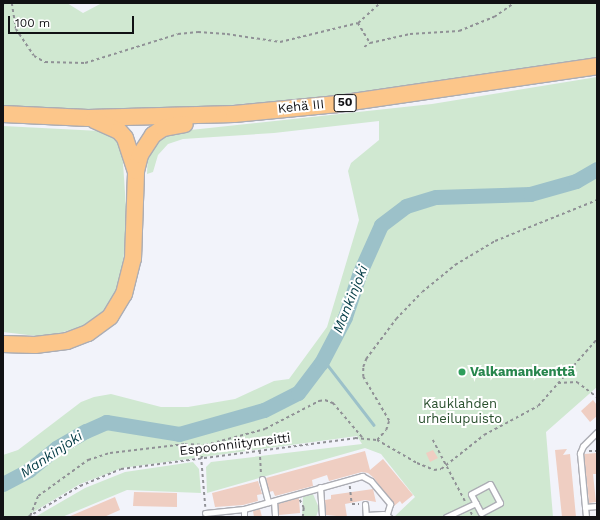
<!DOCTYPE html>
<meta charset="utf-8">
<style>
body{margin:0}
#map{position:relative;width:600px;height:520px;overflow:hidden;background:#f2f3fa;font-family:"Work Sans",sans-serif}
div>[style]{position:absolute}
.green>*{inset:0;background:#d0e8d1}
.stream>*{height:2.5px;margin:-1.25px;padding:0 1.25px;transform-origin:1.25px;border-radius:1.25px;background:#9cc1c9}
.river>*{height:15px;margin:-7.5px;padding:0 7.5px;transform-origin:7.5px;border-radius:7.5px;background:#9cc1c9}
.building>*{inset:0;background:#efcec2}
.path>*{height:1.5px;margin-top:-0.75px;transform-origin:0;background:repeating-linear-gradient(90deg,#909196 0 3px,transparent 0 6px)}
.roads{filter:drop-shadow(1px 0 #acadb4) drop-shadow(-1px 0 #acadb4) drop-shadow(0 1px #acadb4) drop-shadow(0 -1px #acadb4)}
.service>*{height:5px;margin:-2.5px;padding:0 2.5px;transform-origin:2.5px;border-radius:2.5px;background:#fff}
.trunk>*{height:16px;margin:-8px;padding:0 8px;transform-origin:8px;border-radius:8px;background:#fcc68a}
.dots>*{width:11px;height:11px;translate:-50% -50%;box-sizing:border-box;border:2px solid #fff;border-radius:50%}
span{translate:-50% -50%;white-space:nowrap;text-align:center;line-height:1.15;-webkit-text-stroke:4px #fff;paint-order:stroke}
.shield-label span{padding:1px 3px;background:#fff;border:1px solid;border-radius:3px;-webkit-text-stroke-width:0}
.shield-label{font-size:12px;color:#111114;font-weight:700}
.street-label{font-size:13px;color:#111114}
.leisure-label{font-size:13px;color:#27864d;font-weight:700}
.left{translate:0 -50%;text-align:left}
.park-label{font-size:13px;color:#294f2d}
.water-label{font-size:14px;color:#003a44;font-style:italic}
.frame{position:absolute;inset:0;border:4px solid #111114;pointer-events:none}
.scale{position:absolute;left:8px;top:16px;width:126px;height:18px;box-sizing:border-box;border:2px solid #111114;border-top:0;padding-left:5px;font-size:12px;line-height:14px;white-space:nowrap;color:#111114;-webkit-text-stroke:3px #fff;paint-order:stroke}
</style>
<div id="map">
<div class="green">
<div style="clip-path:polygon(3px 3px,67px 3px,83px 13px,102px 3px,597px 3px,597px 58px,323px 97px,186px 109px,87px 111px,3px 105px)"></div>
<div style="clip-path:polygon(597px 77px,597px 387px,546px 432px,553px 517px,394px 517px,415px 497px,381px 454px,365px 448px,207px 493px,206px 467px,211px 462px,362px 444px,357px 436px,122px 468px,80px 484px,30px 514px,33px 517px,3px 517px,3px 455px,18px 450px,81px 402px,94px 397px,111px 394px,161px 407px,188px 407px,235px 399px,274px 381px,289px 379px,327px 327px,359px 220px,348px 171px,351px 163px,379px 140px,379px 121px,274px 133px,183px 139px,168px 144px,158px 155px,153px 172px,147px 174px,148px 151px,161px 137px,181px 131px,432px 104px)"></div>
<div style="clip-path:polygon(3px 126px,100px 131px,115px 138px,122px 148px,127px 222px,123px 264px,117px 292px,105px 310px,88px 325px,45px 337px,3px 332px)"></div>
<div style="clip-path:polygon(193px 462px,199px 469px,201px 493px,127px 490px,62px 517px,35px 517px,85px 488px,125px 472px)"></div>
<div style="clip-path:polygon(313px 494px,319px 508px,316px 517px,302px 517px,303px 497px)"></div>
</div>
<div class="stream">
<div style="left:323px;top:359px;width:83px;rotate:52.3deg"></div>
</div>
<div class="river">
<div style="left:3px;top:484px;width:30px;rotate:-28deg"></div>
<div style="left:29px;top:470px;width:35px;rotate:-39deg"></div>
<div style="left:56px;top:448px;width:34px;rotate:-30deg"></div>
<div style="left:86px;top:431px;width:22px;rotate:-24deg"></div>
<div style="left:106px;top:422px;width:74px;rotate:9.3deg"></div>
<div style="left:179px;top:434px;width:88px;rotate:-15.8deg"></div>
<div style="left:264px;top:410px;width:38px;rotate:-27deg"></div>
<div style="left:298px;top:393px;width:38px;rotate:-53deg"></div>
<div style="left:321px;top:363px;width:52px;rotate:-62.4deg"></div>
<div style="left:345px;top:317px;width:47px;rotate:-71.6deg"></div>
<div style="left:360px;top:272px;width:51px;rotate:-65.9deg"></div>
<div style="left:381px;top:225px;width:31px;rotate:-37deg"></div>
<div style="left:406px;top:206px;width:31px;rotate:-17deg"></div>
<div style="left:436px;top:197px;width:94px;rotate:-1.8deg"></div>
<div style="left:530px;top:194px;width:48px;rotate:-15.8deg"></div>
<div style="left:576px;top:181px;width:24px;rotate:-30deg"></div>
</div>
<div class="building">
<div style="clip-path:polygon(593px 400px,597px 405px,597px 416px,590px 422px,581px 411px)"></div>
<div style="clip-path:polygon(567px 449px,563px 455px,570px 454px,576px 517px,562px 517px,555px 450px)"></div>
<div style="clip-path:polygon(433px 450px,438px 458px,430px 462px,426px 453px)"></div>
<div style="clip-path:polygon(365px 451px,370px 470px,383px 459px,413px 495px,402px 504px,400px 501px,394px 506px,374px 478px,368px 473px,362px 472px,329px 481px,327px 475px,312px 480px,313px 486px,275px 496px,273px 491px,269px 492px,266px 478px)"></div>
<div style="clip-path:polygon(597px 453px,597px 474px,593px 474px,596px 502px,589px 503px,584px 454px)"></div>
<div style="clip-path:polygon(258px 481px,262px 494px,257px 495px,258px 501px,243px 505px,215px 507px,212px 493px)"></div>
<div style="clip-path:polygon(373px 489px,376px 502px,365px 500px,345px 504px,347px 517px,326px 515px,325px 500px,331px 499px,331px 495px)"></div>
<div style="clip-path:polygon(134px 492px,177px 493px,177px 507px,133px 506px)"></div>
<div style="clip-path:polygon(115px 497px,120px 510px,104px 517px,68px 517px)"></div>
<div style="clip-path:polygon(299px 498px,300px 513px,279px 515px,278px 504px)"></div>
<div style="clip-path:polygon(260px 509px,262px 517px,254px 517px,253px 511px)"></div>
</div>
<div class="path">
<div style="left:12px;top:3px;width:26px;rotate:81deg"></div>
<div style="left:16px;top:29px;width:32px;rotate:56deg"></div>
<div style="left:34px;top:56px;width:13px;rotate:29deg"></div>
<div style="left:45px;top:62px;width:40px;rotate:1.4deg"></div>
<div style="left:85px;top:63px;width:97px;rotate:-17.3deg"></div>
<div style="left:178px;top:34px;width:20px;rotate:-6deg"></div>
<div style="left:198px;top:32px;width:29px;rotate:4deg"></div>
<div style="left:227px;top:34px;width:54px;rotate:8.6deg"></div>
<div style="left:280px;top:42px;width:80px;rotate:-13.7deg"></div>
<div style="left:358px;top:23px;width:30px;rotate:-42deg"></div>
<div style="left:3px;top:4px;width:1px;rotate:-45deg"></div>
<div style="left:358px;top:23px;width:23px;rotate:59deg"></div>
<div style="left:364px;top:47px;width:7px;rotate:-34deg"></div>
<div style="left:370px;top:43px;width:41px;rotate:-12.7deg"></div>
<div style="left:410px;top:34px;width:49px;rotate:-3.5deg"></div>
<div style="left:459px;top:31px;width:38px;rotate:-22deg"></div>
<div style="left:494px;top:17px;width:24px;rotate:-35deg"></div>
<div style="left:558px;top:383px;width:19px;rotate:-3deg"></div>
<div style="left:577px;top:382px;width:25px;rotate:37deg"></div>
<div style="left:377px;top:440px;width:13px;rotate:-48deg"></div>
<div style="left:386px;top:430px;width:9px;rotate:-72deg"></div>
<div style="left:389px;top:421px;width:51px;rotate:-120.6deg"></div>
<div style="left:363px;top:377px;width:10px;rotate:-90deg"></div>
<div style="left:363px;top:367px;width:9px;rotate:-69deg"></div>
<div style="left:366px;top:359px;width:50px;rotate:-53.1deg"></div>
<div style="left:396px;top:319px;width:37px;rotate:-46deg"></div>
<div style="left:422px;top:292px;width:43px;rotate:-39.3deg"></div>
<div style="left:455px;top:265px;width:47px;rotate:-31deg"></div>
<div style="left:495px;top:241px;width:110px;rotate:-21.9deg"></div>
<div style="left:433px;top:440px;width:69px;rotate:62.3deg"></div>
<div style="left:260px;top:451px;width:22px;rotate:87deg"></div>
<div style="left:589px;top:451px;width:8px"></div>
<div style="left:350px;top:486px;width:18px;rotate:84deg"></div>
<div style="left:352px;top:504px;width:7px"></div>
<div style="left:300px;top:500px;width:9px;rotate:63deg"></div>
<div style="left:304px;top:508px;width:9px;rotate:96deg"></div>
<div style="left:205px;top:507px;width:48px;rotate:-94.8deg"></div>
<div style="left:201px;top:459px;width:15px;rotate:-74deg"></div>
<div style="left:205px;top:445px;width:62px;rotate:-14.9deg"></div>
<div style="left:265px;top:429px;width:61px;rotate:-27.4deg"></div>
<div style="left:319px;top:401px;width:6px;rotate:-9deg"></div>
<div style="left:325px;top:400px;width:9px;rotate:21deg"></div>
<div style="left:333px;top:403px;width:45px;rotate:49.5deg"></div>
<div style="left:471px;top:512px;width:5px;rotate:68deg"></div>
<div style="left:30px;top:516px;width:22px;rotate:-68deg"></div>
<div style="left:38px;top:496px;width:62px;rotate:-35.8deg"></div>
<div style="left:88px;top:460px;width:23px;rotate:-18deg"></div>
<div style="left:110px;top:453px;width:76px;rotate:-6.8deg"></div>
<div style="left:185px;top:444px;width:20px;rotate:3deg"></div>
<div style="left:28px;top:517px;width:61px;rotate:-30.8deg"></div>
<div style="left:80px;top:486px;width:44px;rotate:-22.5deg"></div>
<div style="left:121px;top:469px;width:236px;rotate:-7.5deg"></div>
<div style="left:355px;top:438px;width:22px;rotate:5deg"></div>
<div style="left:377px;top:440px;width:46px;rotate:29.9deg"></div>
<div style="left:417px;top:463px;width:18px;rotate:22deg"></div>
<div style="left:434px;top:470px;width:7px;rotate:-8deg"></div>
<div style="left:441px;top:469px;width:55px;rotate:-38.3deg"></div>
<div style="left:484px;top:435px;width:61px;rotate:-28.2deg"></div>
<div style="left:538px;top:406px;width:89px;rotate:-48.6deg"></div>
</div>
<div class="roads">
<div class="service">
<div style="left:597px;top:432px;width:20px;rotate:135deg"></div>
<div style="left:583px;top:446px;width:8px;rotate:113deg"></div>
<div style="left:580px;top:453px;width:54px;rotate:84.7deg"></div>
<div style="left:585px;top:507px;width:12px;rotate:-5deg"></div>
<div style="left:262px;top:479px;width:24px;rotate:75deg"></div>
<div style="left:490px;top:484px;width:21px;rotate:62deg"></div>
<div style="left:500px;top:503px;width:21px;rotate:152deg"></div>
<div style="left:481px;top:513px;width:21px;rotate:-118deg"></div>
<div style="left:471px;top:494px;width:21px;rotate:-28deg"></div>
<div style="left:320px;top:487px;width:30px;rotate:86deg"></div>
<div style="left:274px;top:501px;width:16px;rotate:86deg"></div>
<div style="left:365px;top:504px;width:13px;rotate:86deg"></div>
<div style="left:585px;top:507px;width:10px;rotate:84deg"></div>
<div style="left:244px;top:509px;width:8px;rotate:90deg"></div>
<div style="left:205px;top:513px;width:39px;rotate:-6deg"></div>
<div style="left:244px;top:509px;width:123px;rotate:-15.6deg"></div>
<div style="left:362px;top:476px;width:10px;rotate:29deg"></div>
<div style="left:371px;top:481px;width:30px;rotate:50deg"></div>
<div style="left:390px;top:504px;width:10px;rotate:107deg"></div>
<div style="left:366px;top:515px;width:17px;rotate:-3deg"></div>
<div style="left:383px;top:514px;width:7px;rotate:27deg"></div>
<div style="left:446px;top:517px;width:33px;rotate:-25deg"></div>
</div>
<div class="trunk">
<div style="left:3px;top:114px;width:85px;rotate:2.7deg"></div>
<div style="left:88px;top:118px;width:146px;rotate:-1.6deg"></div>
<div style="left:234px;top:114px;width:104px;rotate:-5.5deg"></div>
<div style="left:338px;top:104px;width:262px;rotate:-8.3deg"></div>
<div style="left:94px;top:120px;width:27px;rotate:24deg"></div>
<div style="left:119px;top:131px;width:9px;rotate:49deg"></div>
<div style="left:125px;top:138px;width:35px;rotate:72deg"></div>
<div style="left:3px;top:344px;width:32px;rotate:2deg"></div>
<div style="left:35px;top:345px;width:32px;rotate:-7deg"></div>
<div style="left:67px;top:341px;width:22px;rotate:-21deg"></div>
<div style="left:88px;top:333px;width:27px;rotate:-36deg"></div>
<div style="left:110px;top:317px;width:27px;rotate:-59deg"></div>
<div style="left:124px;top:294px;width:36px;rotate:-76deg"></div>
<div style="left:133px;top:259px;width:88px;rotate:-88deg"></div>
<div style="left:136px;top:171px;width:16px;rotate:-76deg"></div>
<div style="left:140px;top:155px;width:24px;rotate:-57deg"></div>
<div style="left:153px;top:135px;width:12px;rotate:-35deg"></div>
<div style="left:163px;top:128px;width:22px;rotate:-10deg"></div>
</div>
</div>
<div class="dots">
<div style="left:462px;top:372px;background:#2e9e5b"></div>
</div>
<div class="shield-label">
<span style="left:345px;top:103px">50</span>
</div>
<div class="street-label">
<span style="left:301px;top:107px;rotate:-6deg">Kehä III</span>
<span style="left:235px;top:445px;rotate:-7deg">Espoonniitynreitti</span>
</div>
<div class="leisure-label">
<span class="left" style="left:470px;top:372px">Valkamankenttä</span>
</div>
<div class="park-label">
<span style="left:460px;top:412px">Kauklahden<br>urheilupuisto</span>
</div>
<div class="water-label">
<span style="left:350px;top:299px;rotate:-68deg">Mankinjoki</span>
<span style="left:51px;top:454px;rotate:-34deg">Mankinjoki</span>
</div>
<div class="frame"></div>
<div class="scale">100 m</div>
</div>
